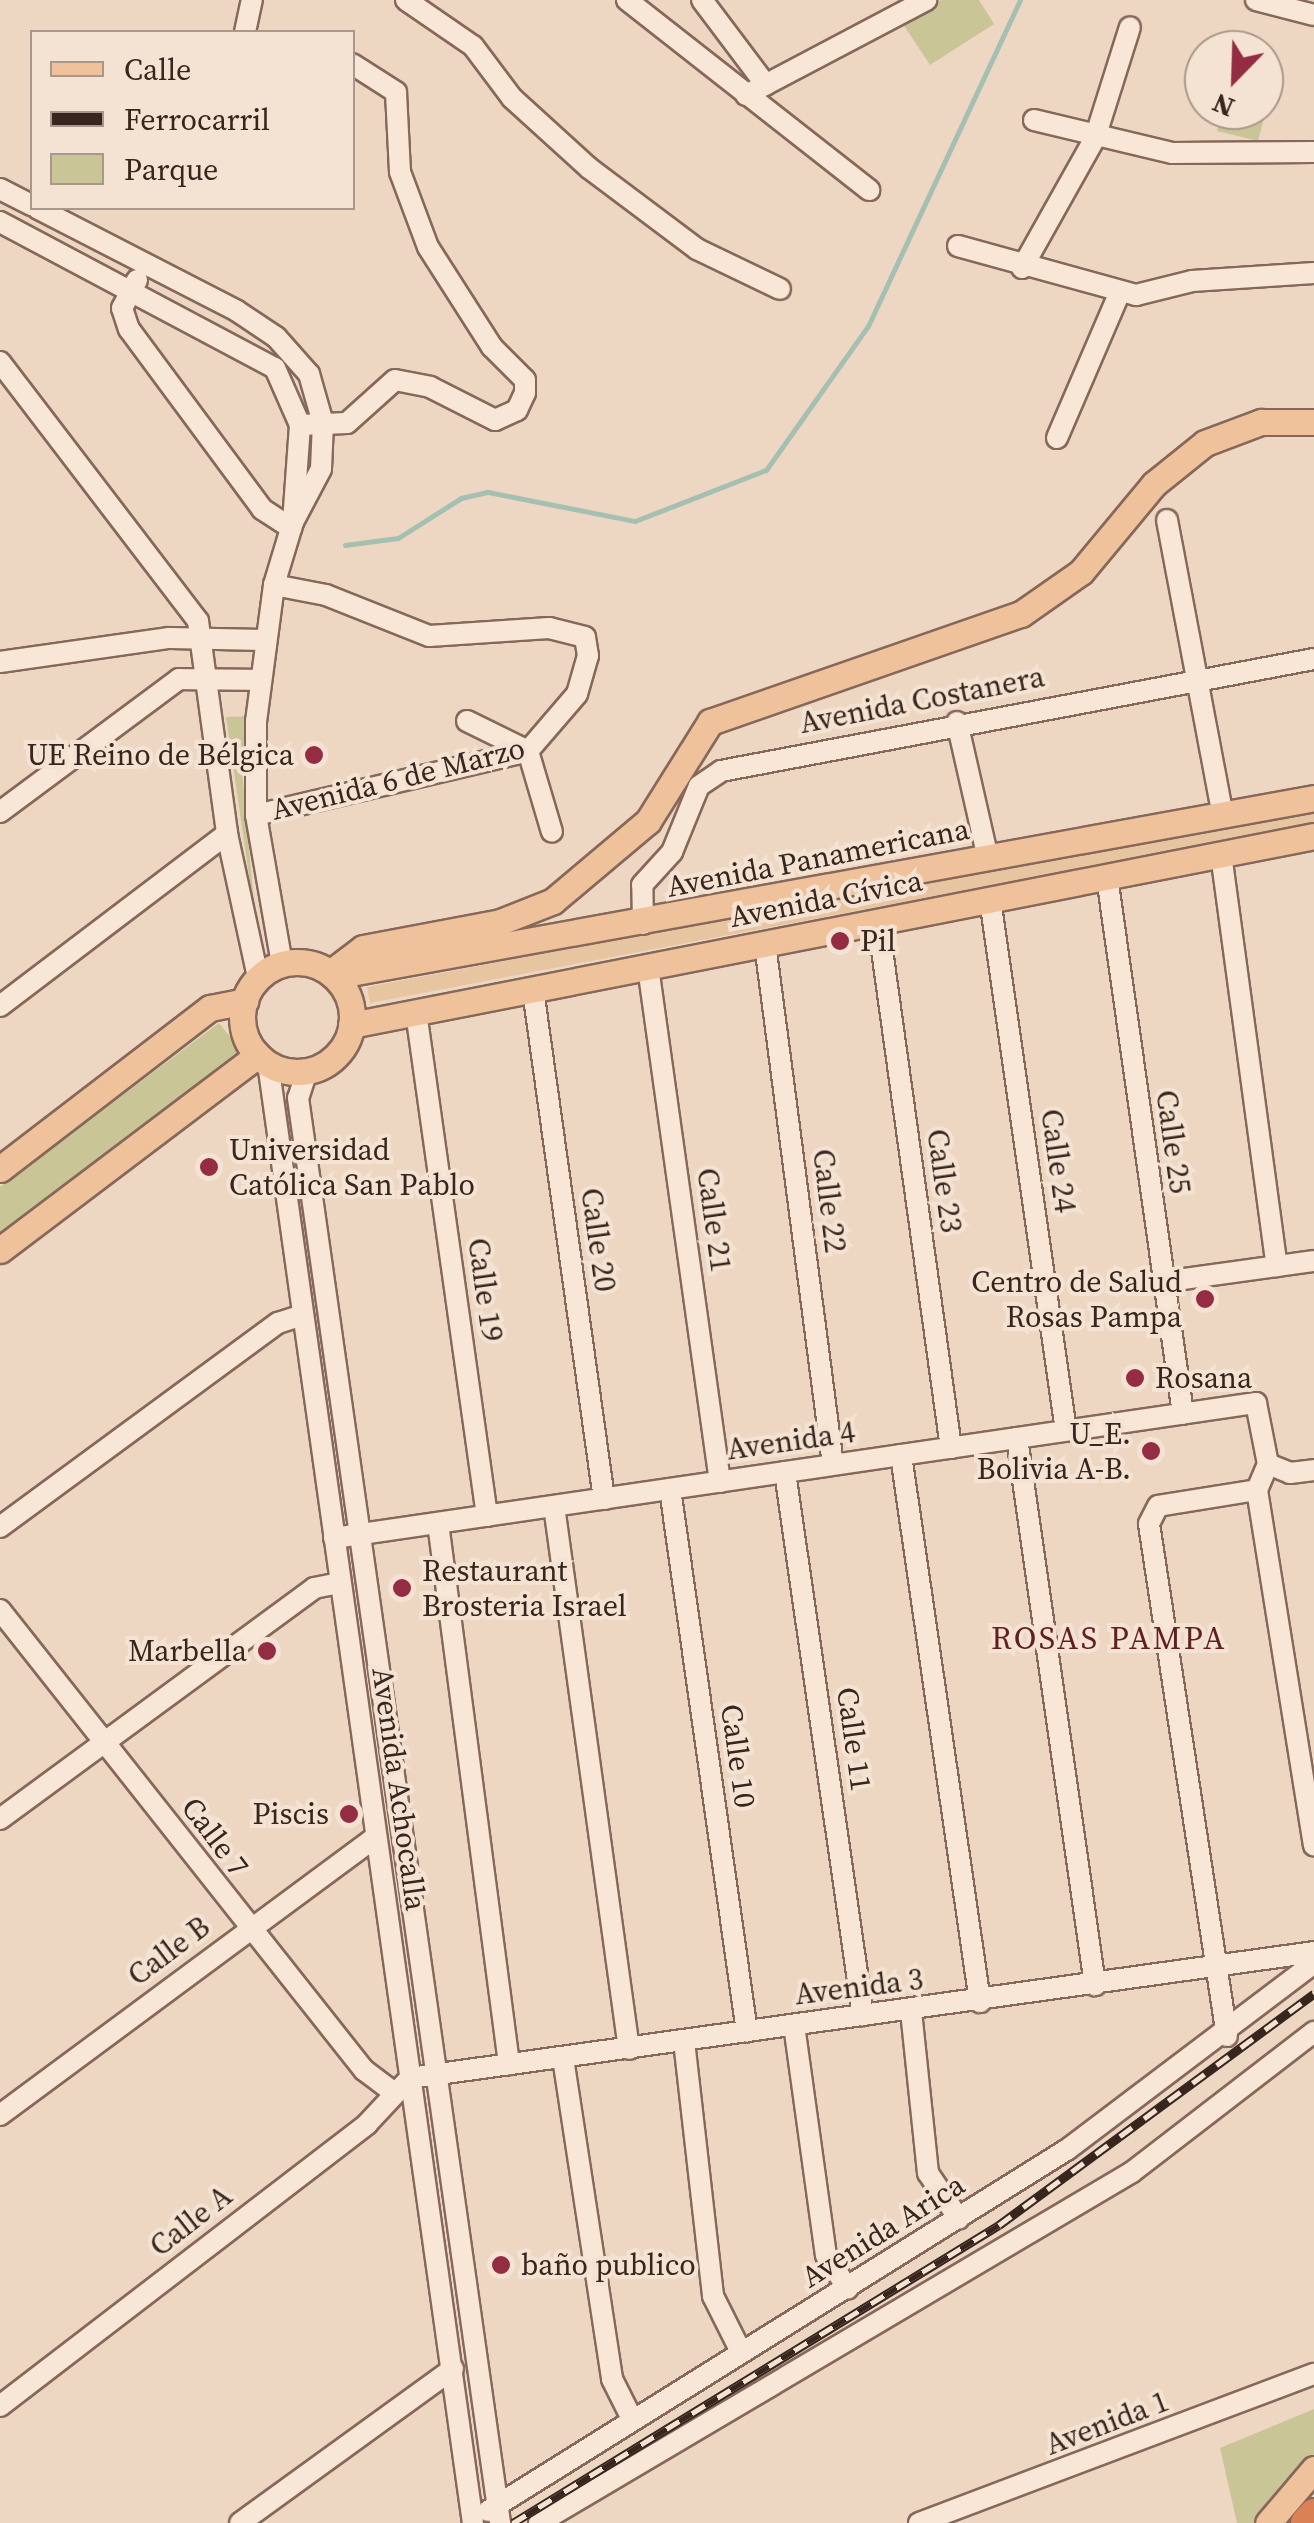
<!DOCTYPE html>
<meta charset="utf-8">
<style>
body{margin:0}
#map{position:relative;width:1314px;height:2523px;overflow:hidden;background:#edd7c3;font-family:"Source Serif 4",serif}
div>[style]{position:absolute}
.green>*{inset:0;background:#cac597}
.sand>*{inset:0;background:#e8c5a1}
.stream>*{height:5px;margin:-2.5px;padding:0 2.5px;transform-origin:2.5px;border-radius:2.5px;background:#a5c0b2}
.roads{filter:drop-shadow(2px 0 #86685a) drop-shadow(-2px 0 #86685a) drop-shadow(0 2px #86685a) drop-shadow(0 -2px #86685a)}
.minor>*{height:20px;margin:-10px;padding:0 10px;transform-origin:10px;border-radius:10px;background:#f8e6d6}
.major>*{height:25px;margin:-12.5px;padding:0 12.5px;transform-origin:12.5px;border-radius:12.5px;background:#efc29c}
.major>.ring{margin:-12.5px;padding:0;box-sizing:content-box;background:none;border:25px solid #efc29c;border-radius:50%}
.highway>*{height:30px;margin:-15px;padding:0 15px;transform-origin:15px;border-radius:15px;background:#da8256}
.rail>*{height:9px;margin-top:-4.5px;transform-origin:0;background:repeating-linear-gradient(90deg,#f4e3d2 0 15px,#37251e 0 30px);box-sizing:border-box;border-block:2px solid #37251e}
.dots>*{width:28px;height:28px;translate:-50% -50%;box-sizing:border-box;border:5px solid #f4e3d2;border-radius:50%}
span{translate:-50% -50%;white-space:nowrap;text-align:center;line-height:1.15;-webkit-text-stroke:8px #f4e3d2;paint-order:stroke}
.street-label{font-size:30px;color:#37251e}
.poi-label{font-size:30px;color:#37251e}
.right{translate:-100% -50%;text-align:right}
.left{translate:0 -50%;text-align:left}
.neighbourhood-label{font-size:32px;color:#621f20;letter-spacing:2.5px}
.legend{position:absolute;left:30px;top:30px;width:325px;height:180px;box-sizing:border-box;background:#f4e3d2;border:2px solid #a8978a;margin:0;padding:12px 18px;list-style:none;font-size:30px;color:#37251e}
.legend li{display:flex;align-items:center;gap:20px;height:50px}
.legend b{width:50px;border:2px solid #a8978a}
.north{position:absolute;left:1184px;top:30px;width:100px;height:100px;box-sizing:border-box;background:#f4e3d2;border:2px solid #a8978a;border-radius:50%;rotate:203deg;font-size:28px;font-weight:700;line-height:40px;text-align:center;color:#37251e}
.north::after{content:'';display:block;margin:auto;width:35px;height:45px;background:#942c44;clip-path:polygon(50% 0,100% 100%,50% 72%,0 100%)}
</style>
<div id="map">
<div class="green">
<div style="clip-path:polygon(941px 0,979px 0,994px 24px,930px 65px,903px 24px)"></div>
<div style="clip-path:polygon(1264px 57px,1279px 61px,1258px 141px,1217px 131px,1223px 110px,1264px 110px)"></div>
<div style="clip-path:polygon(250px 716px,242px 771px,256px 924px,226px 717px)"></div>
<div style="clip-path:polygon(219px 1023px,238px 1047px,233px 1061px,0 1237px,0 1187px)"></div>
<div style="clip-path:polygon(1314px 2409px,1314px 2454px,1255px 2523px,1237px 2523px,1220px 2448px)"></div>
</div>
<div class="sand">
<div style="clip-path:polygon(1314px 808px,1314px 824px,370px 1003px,367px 987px)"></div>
</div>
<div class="stream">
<div style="left:345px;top:545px;width:53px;rotate:-7.5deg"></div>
<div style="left:398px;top:538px;width:75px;rotate:-32.4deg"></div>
<div style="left:461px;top:498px;width:28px;rotate:-13deg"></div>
<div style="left:488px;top:492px;width:150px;rotate:11.2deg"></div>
<div style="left:635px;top:521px;width:141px;rotate:-21.3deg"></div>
<div style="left:766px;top:470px;width:176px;rotate:-54.7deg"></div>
<div style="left:868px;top:326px;width:360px;rotate:-65deg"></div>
</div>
<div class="roads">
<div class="minor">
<div style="left:406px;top:0;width:81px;rotate:34.5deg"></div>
<div style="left:473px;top:46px;width:65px;rotate:53.1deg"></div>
<div style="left:512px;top:98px;width:104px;rotate:42.3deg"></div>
<div style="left:589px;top:168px;width:135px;rotate:36.9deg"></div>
<div style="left:697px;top:249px;width:92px;rotate:25.7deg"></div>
<div style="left:627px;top:0;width:308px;rotate:38.1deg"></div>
<div style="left:702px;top:0;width:106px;rotate:53deg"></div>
<div style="left:1256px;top:0;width:60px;rotate:14.5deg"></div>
<div style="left:245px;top:32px;width:33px;rotate:-78deg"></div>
<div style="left:746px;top:95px;width:204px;rotate:-27.8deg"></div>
<div style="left:1034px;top:120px;width:142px;rotate:13.4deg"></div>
<div style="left:1172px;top:153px;width:142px;rotate:-0.4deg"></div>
<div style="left:0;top:189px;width:36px;rotate:27deg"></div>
<div style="left:37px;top:208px;width:225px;rotate:27.2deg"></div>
<div style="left:237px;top:311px;width:47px;rotate:33.7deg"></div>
<div style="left:276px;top:337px;width:50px;rotate:48.3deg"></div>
<div style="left:309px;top:374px;width:51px;rotate:74.1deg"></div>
<div style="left:323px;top:423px;width:46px;rotate:92.5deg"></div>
<div style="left:321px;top:469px;width:60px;rotate:117.8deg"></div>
<div style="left:293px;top:522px;width:66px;rotate:106.8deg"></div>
<div style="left:274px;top:585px;width:137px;rotate:97.5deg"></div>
<div style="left:256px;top:721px;width:94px;rotate:90deg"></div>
<div style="left:256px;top:815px;width:151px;rotate:80.1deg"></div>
<div style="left:0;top:222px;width:311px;rotate:28deg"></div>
<div style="left:275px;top:368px;width:62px;rotate:66.3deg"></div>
<div style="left:300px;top:425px;width:97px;rotate:94.1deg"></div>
<div style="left:958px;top:246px;width:185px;rotate:15.4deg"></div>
<div style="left:1136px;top:295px;width:58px;rotate:-14deg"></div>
<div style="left:1192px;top:281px;width:122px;rotate:-3.8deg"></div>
<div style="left:1022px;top:268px;width:149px;rotate:-60.7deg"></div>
<div style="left:1095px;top:138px;width:116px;rotate:-72.5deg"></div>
<div style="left:137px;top:280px;width:32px;rotate:118deg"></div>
<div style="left:122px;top:308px;width:22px;rotate:72deg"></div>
<div style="left:129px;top:329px;width:224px;rotate:53.5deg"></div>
<div style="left:262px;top:509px;width:35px;rotate:33deg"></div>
<div style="left:0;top:362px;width:326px;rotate:52.6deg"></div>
<div style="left:198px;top:621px;width:215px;rotate:82.2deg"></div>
<div style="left:227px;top:834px;width:146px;rotate:77.8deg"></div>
<div style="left:300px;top:425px;width:47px;rotate:-2.4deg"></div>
<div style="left:347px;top:423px;width:64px;rotate:-41.9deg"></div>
<div style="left:395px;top:380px;width:36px;rotate:11deg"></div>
<div style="left:430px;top:387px;width:73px;rotate:26.9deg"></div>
<div style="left:495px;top:420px;width:24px;rotate:-24deg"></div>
<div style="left:517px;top:410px;width:19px;rotate:-65deg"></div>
<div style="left:525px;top:393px;width:13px;rotate:-90deg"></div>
<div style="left:525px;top:380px;width:47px;rotate:-135deg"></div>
<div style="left:492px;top:347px;width:119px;rotate:-122.6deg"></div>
<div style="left:428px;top:247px;width:80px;rotate:-110.5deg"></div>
<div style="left:400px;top:172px;width:80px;rotate:-92.9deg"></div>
<div style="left:396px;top:92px;width:52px;rotate:-147.5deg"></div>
<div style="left:1057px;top:438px;width:159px;rotate:-66.7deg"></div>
<div style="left:1167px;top:520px;width:300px;rotate:79.3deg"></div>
<div style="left:0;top:662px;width:171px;rotate:-8.1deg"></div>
<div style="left:169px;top:638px;width:96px;rotate:1.2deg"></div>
<div style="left:467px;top:721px;width:68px;rotate:26.2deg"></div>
<div style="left:528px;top:751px;width:84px;rotate:73.5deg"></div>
<div style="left:957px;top:722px;width:140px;rotate:77.2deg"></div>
<div style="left:0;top:812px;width:223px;rotate:-36.6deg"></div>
<div style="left:179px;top:679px;width:81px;rotate:0.7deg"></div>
<div style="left:256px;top:815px;width:279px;rotate:-13.2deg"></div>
<div style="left:528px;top:751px;width:75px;rotate:-49.3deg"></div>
<div style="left:577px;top:694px;width:40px;rotate:-74deg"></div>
<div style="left:588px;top:656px;width:19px;rotate:-99deg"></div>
<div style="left:585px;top:637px;width:37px;rotate:-166deg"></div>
<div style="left:549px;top:628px;width:120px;rotate:176.2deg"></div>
<div style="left:429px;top:636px;width:111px;rotate:-158.3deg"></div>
<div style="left:326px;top:595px;width:53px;rotate:-169.1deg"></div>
<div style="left:1221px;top:854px;width:416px;rotate:82.3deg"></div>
<div style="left:1107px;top:877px;width:542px;rotate:81.94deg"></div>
<div style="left:990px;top:899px;width:537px;rotate:81.87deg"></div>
<div style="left:878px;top:921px;width:532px;rotate:82.11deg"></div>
<div style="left:643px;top:924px;width:39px;rotate:-91deg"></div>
<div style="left:642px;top:885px;width:45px;rotate:-47.7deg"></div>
<div style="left:672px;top:852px;width:71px;rotate:-67.8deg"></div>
<div style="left:699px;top:786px;width:27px;rotate:-34deg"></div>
<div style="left:721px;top:771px;width:603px;rotate:-10.7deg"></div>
<div style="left:765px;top:944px;width:525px;rotate:82.56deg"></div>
<div style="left:648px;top:967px;width:520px;rotate:82.04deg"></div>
<div style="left:533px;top:990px;width:514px;rotate:82.06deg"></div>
<div style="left:0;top:1006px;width:285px;rotate:-37.2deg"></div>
<div style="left:416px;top:1012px;width:509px;rotate:81.98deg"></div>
<div style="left:268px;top:1063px;width:1474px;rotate:82.01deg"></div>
<div style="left:307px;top:1071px;width:28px;rotate:108deg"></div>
<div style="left:298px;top:1098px;width:1439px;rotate:81.93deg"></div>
<div style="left:1162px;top:1282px;width:153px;rotate:-7.9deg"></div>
<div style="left:1017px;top:1438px;width:553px;rotate:81.88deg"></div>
<div style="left:901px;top:1455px;width:553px;rotate:81.78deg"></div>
<div style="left:1268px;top:1464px;width:24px;rotate:22deg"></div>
<div style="left:1290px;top:1473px;width:24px;rotate:-7deg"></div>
<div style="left:785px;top:1472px;width:549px;rotate:81.83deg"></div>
<div style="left:670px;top:1489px;width:548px;rotate:81.93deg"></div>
<div style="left:1257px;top:1490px;width:360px;rotate:80.9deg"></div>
<div style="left:554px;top:1506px;width:548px;rotate:82.14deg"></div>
<div style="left:438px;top:1523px;width:546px;rotate:82.52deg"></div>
<div style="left:0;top:1527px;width:345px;rotate:-36.3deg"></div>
<div style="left:278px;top:1323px;width:25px;rotate:-18deg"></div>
<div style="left:334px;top:1538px;width:932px;rotate:-8.33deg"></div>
<div style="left:1256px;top:1403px;width:62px;rotate:78.9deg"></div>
<div style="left:1268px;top:1464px;width:28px;rotate:113deg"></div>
<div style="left:1257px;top:1490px;width:100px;rotate:170.8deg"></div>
<div style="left:1158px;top:1506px;width:20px;rotate:117deg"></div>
<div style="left:1149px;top:1524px;width:518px;rotate:81.34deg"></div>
<div style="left:0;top:1610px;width:587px;rotate:51.65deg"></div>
<div style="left:364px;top:2070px;width:35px;rotate:37deg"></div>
<div style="left:0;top:1819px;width:390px;rotate:-36.3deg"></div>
<div style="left:314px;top:1588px;width:26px;rotate:-11deg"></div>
<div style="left:911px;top:2011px;width:163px;rotate:84deg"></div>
<div style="left:928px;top:2173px;width:55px;rotate:56deg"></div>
<div style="left:794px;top:2025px;width:232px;rotate:82.1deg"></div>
<div style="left:826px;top:2255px;width:40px;rotate:57.1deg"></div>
<div style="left:684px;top:2041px;width:257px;rotate:83.5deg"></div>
<div style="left:713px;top:2296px;width:63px;rotate:63.4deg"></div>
<div style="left:563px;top:2058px;width:325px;rotate:81.3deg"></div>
<div style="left:612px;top:2379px;width:42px;rotate:63.4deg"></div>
<div style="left:0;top:2115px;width:468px;rotate:-36.5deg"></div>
<div style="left:0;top:2406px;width:463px;rotate:-37.5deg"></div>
<div style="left:367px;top:2124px;width:63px;rotate:-46.9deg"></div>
<div style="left:410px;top:2078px;width:913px;rotate:-7.93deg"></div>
<div style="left:488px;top:2511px;width:684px;rotate:-31.97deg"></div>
<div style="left:1068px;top:2149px;width:308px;rotate:-37.1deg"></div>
<div style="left:240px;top:2523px;width:263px;rotate:-35.9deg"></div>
<div style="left:539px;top:2523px;width:689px;rotate:-30.62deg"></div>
<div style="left:1132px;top:2172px;width:230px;rotate:-37.6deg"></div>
<div style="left:919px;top:2523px;width:422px;rotate:-20.7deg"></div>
</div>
<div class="major">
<div class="ring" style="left:242px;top:962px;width:85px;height:85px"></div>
<div style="left:330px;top:973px;width:41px;rotate:-37.1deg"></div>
<div style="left:363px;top:948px;width:139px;rotate:-10.7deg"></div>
<div style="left:500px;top:922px;width:57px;rotate:-21.6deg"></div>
<div style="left:553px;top:901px;width:124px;rotate:-40.1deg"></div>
<div style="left:648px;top:821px;width:117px;rotate:-57.9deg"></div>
<div style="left:710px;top:722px;width:329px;rotate:-19.2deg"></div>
<div style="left:1021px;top:614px;width:73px;rotate:-35deg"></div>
<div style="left:1081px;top:572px;width:114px;rotate:-50.3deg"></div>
<div style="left:1154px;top:484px;width:65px;rotate:-38.8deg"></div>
<div style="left:1205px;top:443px;width:60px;rotate:-20.6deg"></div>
<div style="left:1261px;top:422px;width:53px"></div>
<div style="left:334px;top:976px;width:996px;rotate:-10.29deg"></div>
<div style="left:351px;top:1025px;width:981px;rotate:-11.1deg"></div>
<div style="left:0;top:1169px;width:265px;rotate:-37.5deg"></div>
<div style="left:210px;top:1008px;width:36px;rotate:-11deg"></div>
<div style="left:0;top:1250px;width:323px;rotate:-37.1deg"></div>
<div style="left:1268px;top:2523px;width:71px;rotate:-49.6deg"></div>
</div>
<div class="highway">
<div style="left:1306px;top:2523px;width:12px;rotate:-48deg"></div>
</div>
</div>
<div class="rail">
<div style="left:513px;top:2523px;width:570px;rotate:-31.52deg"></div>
<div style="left:999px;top:2225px;width:391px;rotate:-36.3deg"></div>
</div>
<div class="dots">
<div style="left:314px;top:755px;background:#942c44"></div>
<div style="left:840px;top:941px;background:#942c44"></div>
<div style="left:209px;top:1167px;background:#942c44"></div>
<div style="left:1205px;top:1299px;background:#942c44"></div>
<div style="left:1135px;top:1378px;background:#942c44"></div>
<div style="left:1151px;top:1451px;background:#942c44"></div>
<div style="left:402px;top:1588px;background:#942c44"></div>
<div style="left:267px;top:1651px;background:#942c44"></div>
<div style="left:349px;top:1814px;background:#942c44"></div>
<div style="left:501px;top:2265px;background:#942c44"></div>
</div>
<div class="street-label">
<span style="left:922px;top:700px;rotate:-11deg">Avenida Costanera</span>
<span style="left:398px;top:779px;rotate:-14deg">Avenida 6 de Marzo</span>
<span style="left:818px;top:858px;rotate:-11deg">Avenida Panamericana</span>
<span style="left:826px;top:899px;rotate:-11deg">Avenida Cívica</span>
<span style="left:1173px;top:1142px;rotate:82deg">Calle 25</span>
<span style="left:1058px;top:1161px;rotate:82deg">Calle 24</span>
<span style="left:944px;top:1181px;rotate:82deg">Calle 23</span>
<span style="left:829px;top:1201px;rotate:83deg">Calle 22</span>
<span style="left:714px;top:1220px;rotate:82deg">Calle 21</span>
<span style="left:598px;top:1240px;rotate:82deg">Calle 20</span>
<span style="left:485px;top:1290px;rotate:82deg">Calle 19</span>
<span style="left:791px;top:1441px;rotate:-8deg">Avenida 4</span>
<span style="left:854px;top:1739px;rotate:82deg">Calle 11</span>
<span style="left:738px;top:1756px;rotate:82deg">Calle 10</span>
<span style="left:399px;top:1789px;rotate:82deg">Avenida Achocalla</span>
<span style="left:215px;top:1837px;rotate:53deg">Calle 7</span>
<span style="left:169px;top:1951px;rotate:-37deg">Calle B</span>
<span style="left:859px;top:1987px;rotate:-7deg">Avenida 3</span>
<span style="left:191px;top:2221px;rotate:-38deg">Calle A</span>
<span style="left:883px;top:2231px;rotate:-32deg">Avenida Arica</span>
<span style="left:1107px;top:2423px;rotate:-21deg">Avenida 1</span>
</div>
<div class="poi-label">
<span class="right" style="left:294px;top:755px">UE Reino de Bélgica</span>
<span class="left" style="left:860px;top:941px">Pil</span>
<span class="left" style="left:229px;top:1167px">Universidad<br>Católica San Pablo</span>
<span class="right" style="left:1182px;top:1299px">Centro de Salud<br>Rosas Pampa</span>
<span class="left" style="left:1155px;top:1378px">Rosana</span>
<span class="right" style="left:1131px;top:1451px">U_E.<br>Bolivia A-B.</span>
<span class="left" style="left:422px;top:1588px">Restaurant<br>Brosteria Israel</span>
<span class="right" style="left:247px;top:1651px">Marbella</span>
<span class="right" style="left:329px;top:1814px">Piscis</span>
<span class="left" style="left:521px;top:2265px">baño publico</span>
</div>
<div class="neighbourhood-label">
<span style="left:1109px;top:1638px">ROSAS PAMPA</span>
</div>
<ul class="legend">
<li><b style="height:12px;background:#efc29c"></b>Calle</li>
<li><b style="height:12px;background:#37251e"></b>Ferrocarril</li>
<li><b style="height:28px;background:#cac597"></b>Parque</li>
</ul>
<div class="north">N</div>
</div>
